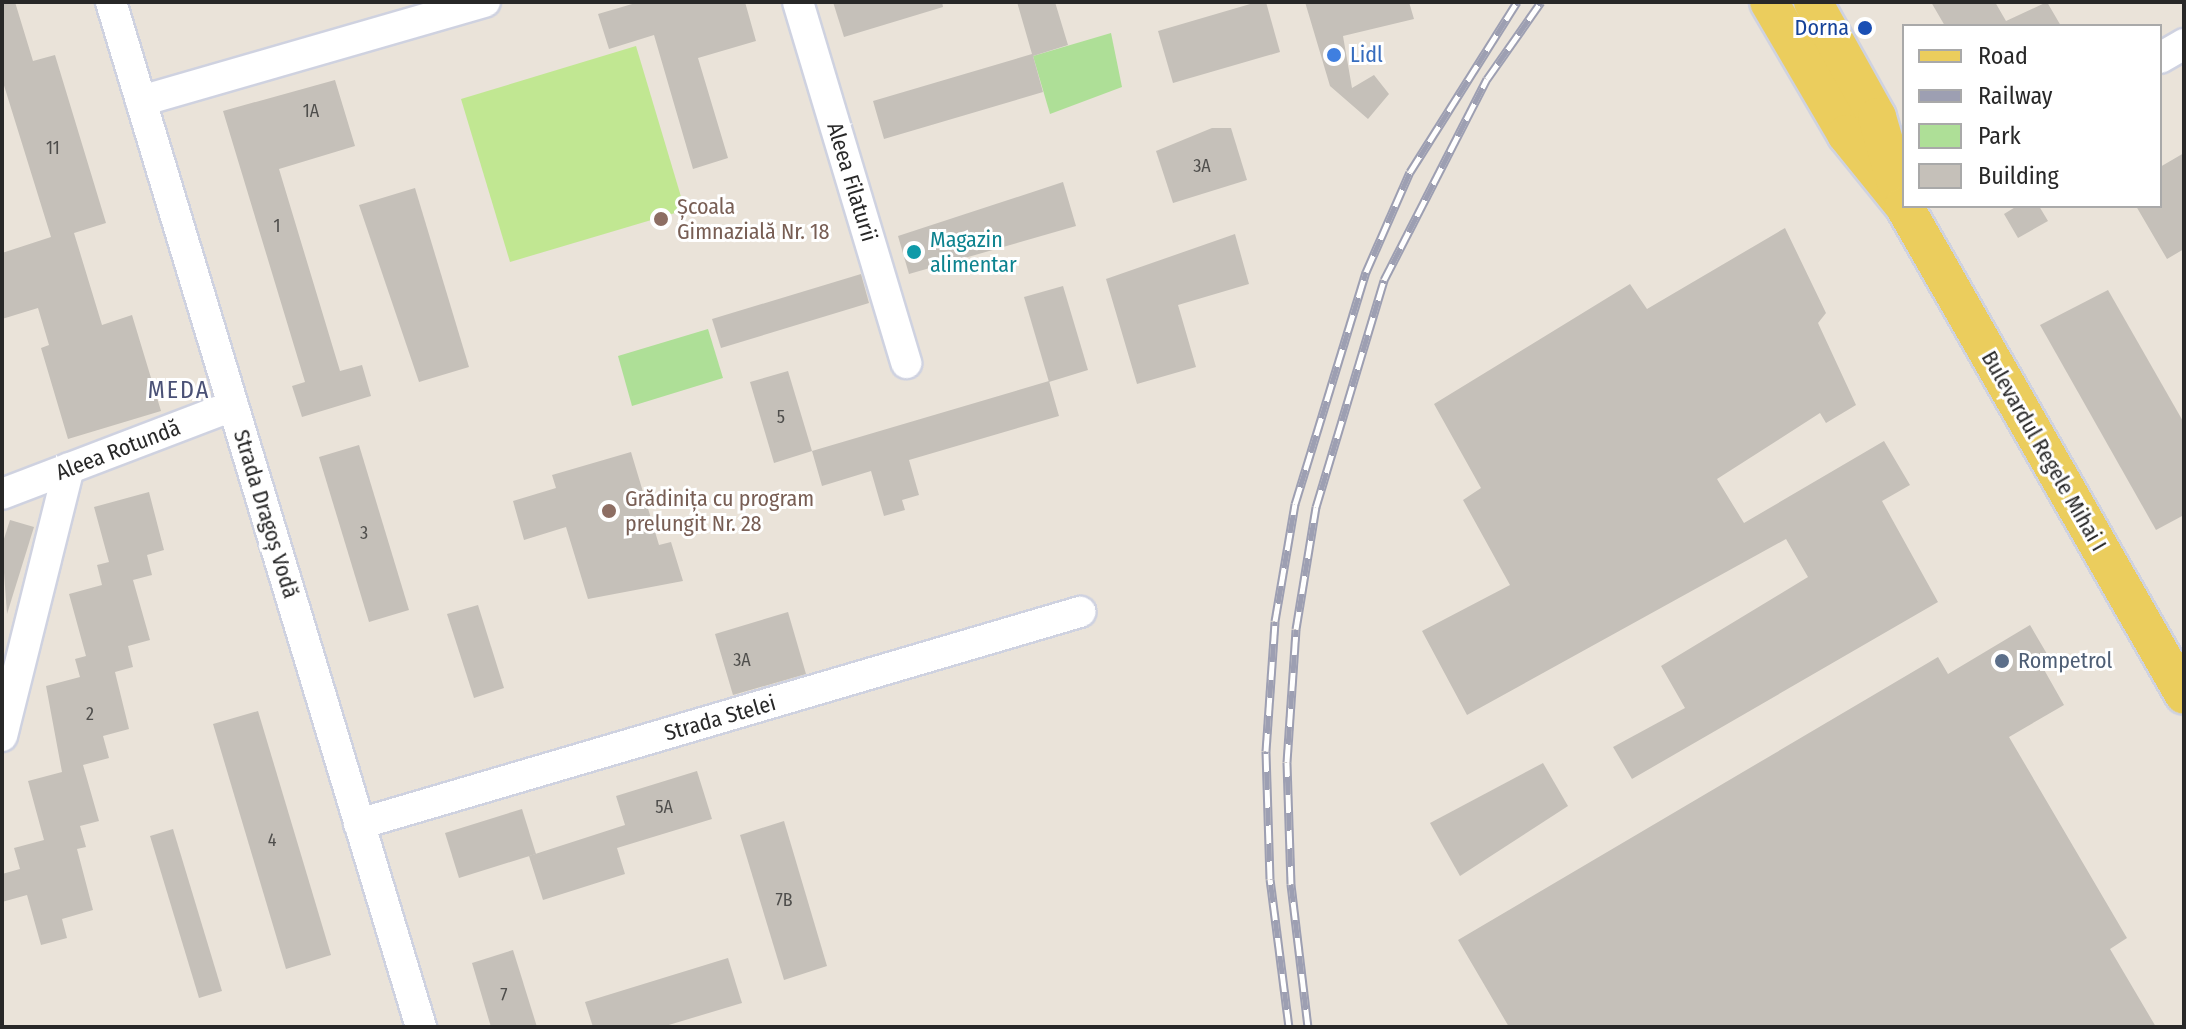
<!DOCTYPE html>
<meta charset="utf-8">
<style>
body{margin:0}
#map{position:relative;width:2186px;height:1029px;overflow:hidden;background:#eae3d9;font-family:"Fira Sans Condensed",sans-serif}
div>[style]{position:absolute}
.green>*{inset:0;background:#aedf97}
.pitch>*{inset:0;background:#c1e792}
.building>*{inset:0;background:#c5c0b9}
.roads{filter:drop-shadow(2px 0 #cfd2e0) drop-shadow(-2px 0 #cfd2e0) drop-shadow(0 2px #cfd2e0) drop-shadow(0 -2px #cfd2e0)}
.minor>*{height:30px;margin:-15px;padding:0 15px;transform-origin:15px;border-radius:15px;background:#fff}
.major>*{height:38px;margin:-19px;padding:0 19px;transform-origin:19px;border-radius:19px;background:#ebcd5d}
.rail>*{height:9px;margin-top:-4.5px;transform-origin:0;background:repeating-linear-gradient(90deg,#fff 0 18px,#9d9fb2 0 36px);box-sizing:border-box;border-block:2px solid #9d9fb2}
.dots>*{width:22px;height:22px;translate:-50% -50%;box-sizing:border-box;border:4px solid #fff;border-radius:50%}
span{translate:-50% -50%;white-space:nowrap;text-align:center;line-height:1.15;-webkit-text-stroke:6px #fff;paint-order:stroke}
.number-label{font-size:18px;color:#4f4e4c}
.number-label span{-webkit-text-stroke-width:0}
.transit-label{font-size:22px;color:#164399}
.right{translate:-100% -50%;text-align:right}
.shop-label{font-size:22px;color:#366cbe}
.left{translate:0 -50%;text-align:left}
.street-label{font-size:22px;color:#282828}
.education-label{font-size:22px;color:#785e54}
.culture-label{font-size:22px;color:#0d838f}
.service-label{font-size:22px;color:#4e5e75}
.neighbourhood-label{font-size:24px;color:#4a5176;letter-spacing:2px}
.frame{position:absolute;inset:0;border:4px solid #282828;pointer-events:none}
.legend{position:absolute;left:1902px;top:24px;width:260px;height:184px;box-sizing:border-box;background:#fff;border:2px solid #a9a9a9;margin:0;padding:10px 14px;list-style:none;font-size:24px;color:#282828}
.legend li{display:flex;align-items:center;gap:16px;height:40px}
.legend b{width:40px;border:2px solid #a9a9a9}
</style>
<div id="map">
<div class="green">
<div style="clip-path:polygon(1111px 33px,1122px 87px,1050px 114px,1033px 56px)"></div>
<div style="clip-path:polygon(708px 329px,723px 378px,632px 406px,618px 356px)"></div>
</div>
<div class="pitch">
<div style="clip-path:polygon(636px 46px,685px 210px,510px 262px,461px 99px)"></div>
</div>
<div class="building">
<div style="clip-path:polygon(2px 2px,15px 2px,33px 61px,55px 55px,106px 223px,74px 233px,102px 325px,132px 315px,161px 411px,68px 439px,41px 348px,49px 345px,38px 308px,2px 319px,2px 253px,51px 237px,2px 79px)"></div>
<div style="clip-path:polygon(639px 2px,745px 2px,756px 41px,698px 58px,728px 158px,693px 169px,654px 35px,609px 49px,598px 14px)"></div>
<div style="clip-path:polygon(833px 2px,942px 2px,943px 7px,844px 37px)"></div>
<div style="clip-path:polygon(1017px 2px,1055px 2px,1068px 45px,1033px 56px,1043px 92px,884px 139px,873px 101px,1032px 54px)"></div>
<div style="clip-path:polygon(1257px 2px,1266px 2px,1280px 52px,1173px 83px,1158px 31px)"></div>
<div style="clip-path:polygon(1305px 2px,1409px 2px,1414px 19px,1343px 36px,1352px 88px,1374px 75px,1389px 94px,1368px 119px,1330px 86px)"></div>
<div style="clip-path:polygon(1931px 2px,1995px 2px,2006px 21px,2047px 2px,2061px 26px,1945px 26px)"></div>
<div style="clip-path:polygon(335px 80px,355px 146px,279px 169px,340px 371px,362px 365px,371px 396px,302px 417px,292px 386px,305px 382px,223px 111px)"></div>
<div style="clip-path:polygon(1212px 128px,1231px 128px,1247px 180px,1173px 203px,1156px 151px)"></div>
<div style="clip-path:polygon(2184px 153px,2184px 249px,2167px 259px,2136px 206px,2160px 206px,2160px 167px)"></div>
<div style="clip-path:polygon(1063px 182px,1076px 226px,909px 274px,898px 236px)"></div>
<div style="clip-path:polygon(415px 188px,469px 367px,419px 382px,359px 205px)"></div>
<div style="clip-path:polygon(2017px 206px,2039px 206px,2048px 221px,2018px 238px,2004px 214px)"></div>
<div style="clip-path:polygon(1785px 228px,1826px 313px,1818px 323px,1856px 405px,1826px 423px,1820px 413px,1717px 479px,1744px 523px,1884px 441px,1910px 485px,1882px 501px,1938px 602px,1632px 779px,1613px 747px,1685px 708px,1661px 666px,1808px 577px,1786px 539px,1467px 715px,1422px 631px,1510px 585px,1463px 500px,1481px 488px,1434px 404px,1630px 284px,1647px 309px)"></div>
<div style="clip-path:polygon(1235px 234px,1249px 284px,1178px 305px,1196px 367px,1137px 384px,1106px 279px)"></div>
<div style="clip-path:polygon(861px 274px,869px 303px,721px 348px,712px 319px)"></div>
<div style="clip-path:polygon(1063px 286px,1088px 370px,1049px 382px,1024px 297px)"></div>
<div style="clip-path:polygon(2108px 290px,2184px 423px,2184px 515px,2156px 530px,2040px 325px)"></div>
<div style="clip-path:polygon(788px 371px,812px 451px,774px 463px,750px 382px)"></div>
<div style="clip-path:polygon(1049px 381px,1059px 416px,909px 460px,919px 495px,902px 500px,905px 510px,884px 516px,871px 471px,822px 486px,812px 451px)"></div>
<div style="clip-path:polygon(359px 445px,409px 610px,369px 622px,319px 457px)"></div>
<div style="clip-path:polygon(631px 452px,659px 545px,671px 542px,683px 581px,588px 599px,566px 527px,524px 540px,513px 501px,556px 488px,552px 475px)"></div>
<div style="clip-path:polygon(149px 492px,164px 550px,147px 555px,152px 575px,133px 580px,150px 640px,128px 646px,133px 667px,115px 672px,129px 729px,103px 736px,109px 758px,83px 765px,99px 821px,80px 826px,86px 847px,77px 849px,93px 910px,62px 919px,67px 938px,41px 945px,27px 895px,2px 902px,2px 874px,20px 869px,14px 848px,44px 840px,28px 781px,62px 772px,46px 686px,80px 677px,75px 659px,86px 656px,69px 594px,102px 585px,97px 565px,109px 562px,94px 507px)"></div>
<div style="clip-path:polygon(10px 520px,34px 527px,7px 614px,2px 545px)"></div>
<div style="clip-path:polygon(478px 605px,504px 688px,474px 698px,447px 614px)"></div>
<div style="clip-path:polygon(788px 612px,806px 674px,733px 695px,715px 634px)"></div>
<div style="clip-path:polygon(2030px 625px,2047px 654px,2038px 659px,2064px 705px,2009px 737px,2127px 938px,2110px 949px,2156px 1027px,1509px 1027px,1458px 940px,1938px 657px,1948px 674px)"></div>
<div style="clip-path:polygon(258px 711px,331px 955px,286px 969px,213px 724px)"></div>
<div style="clip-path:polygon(1543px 763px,1568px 806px,1460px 876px,1430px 823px)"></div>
<div style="clip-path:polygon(697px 771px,712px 819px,617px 848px,625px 874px,543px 900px,529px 856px,625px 825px,616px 796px)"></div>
<div style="clip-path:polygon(522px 809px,536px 854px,459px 878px,445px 833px)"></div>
<div style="clip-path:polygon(784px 821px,827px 966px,784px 980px,740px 835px)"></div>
<div style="clip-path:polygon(173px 829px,222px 991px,199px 998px,150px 836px)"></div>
<div style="clip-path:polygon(513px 950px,537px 1027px,491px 1027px,472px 963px)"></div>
<div style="clip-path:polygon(728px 958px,742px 1003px,662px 1027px,593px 1027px,585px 1002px)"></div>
</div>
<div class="roads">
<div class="minor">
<div style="left:111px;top:2px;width:1071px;rotate:73.17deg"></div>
<div style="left:798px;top:2px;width:377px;rotate:73.3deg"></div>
<div style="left:2160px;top:58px;width:28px;rotate:-30deg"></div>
<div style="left:141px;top:101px;width:358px;rotate:-16.1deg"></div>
<div style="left:2px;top:494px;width:247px;rotate:-20.9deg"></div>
<div style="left:2px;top:736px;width:276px;rotate:-76deg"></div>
<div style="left:359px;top:824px;width:752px;rotate:-16.39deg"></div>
</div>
<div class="major">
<div style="left:1769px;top:2px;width:153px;rotate:59.7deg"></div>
<div style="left:1846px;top:134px;width:92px;rotate:51.1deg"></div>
<div style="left:1813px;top:2px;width:132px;rotate:60.9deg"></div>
<div style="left:1877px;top:117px;width:72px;rotate:73.8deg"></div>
<div style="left:1904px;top:206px;width:563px;rotate:60.2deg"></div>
</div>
</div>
<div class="rail">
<div style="left:1289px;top:1027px;width:149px;rotate:-97.3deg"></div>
<div style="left:1270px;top:879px;width:128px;rotate:-91.8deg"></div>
<div style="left:1266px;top:751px;width:130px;rotate:-86deg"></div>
<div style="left:1275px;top:621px;width:119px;rotate:-80.3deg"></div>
<div style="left:1295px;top:504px;width:243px;rotate:-73deg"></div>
<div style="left:1366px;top:272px;width:109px;rotate:-66.3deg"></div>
<div style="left:1410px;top:172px;width:201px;rotate:-57.8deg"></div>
<div style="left:1308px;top:1027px;width:144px;rotate:-96.8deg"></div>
<div style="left:1291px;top:884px;width:122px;rotate:-91.9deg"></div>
<div style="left:1287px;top:762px;width:133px;rotate:-86.1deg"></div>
<div style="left:1296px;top:629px;width:124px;rotate:-80.7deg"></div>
<div style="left:1316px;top:507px;width:237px;rotate:-73.3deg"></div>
<div style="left:1384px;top:280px;width:226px;rotate:-62.9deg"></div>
<div style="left:1487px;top:79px;width:94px;rotate:-55deg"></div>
</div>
<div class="dots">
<div style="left:1865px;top:28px;background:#1a4fb4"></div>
<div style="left:1334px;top:55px;background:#3f7fe0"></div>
<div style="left:661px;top:219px;background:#8d6e63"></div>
<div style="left:914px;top:252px;background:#0f9aa8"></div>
<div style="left:609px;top:511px;background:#8d6e63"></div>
<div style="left:2002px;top:661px;background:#5c6f8a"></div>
</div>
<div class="number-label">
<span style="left:311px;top:111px">1A</span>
<span style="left:53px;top:148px">11</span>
<span style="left:1202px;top:166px">3A</span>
<span style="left:277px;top:226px">1</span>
<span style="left:781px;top:417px">5</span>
<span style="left:364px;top:533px">3</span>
<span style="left:742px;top:660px">3A</span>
<span style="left:90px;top:714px">2</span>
<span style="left:664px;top:807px">5A</span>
<span style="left:272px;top:840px">4</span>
<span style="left:784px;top:900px">7B</span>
<span style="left:504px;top:995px">7</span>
</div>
<div class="transit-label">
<span class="right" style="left:1849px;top:28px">Dorna</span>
</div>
<div class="shop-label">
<span class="left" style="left:1350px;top:55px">Lidl</span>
</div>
<div class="street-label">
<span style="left:852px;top:182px;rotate:73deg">Aleea Filaturii</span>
<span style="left:118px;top:450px;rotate:-21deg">Aleea Rotundă</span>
<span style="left:2044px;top:451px;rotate:60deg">Bulevardul Regele Mihai I</span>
<span style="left:266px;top:514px;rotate:73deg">Strada Dragoș Vodă</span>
<span style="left:720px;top:718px;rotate:-16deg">Strada Stelei</span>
</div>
<div class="education-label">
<span class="left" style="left:677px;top:219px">Școala<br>Gimnazială Nr. 18</span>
<span class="left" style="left:625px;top:511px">Grădinița cu program<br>prelungit Nr. 28</span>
</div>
<div class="culture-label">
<span class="left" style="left:930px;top:252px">Magazin<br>alimentar</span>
</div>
<div class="service-label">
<span class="left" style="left:2018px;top:661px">Rompetrol</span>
</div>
<div class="neighbourhood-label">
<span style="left:179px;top:391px">MEDA</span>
</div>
<div class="frame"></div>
<ul class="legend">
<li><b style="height:10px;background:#ebcd5d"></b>Road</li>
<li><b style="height:10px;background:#9d9fb2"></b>Railway</li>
<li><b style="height:22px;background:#aedf97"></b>Park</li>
<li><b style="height:22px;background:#c5c0b9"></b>Building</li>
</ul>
</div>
